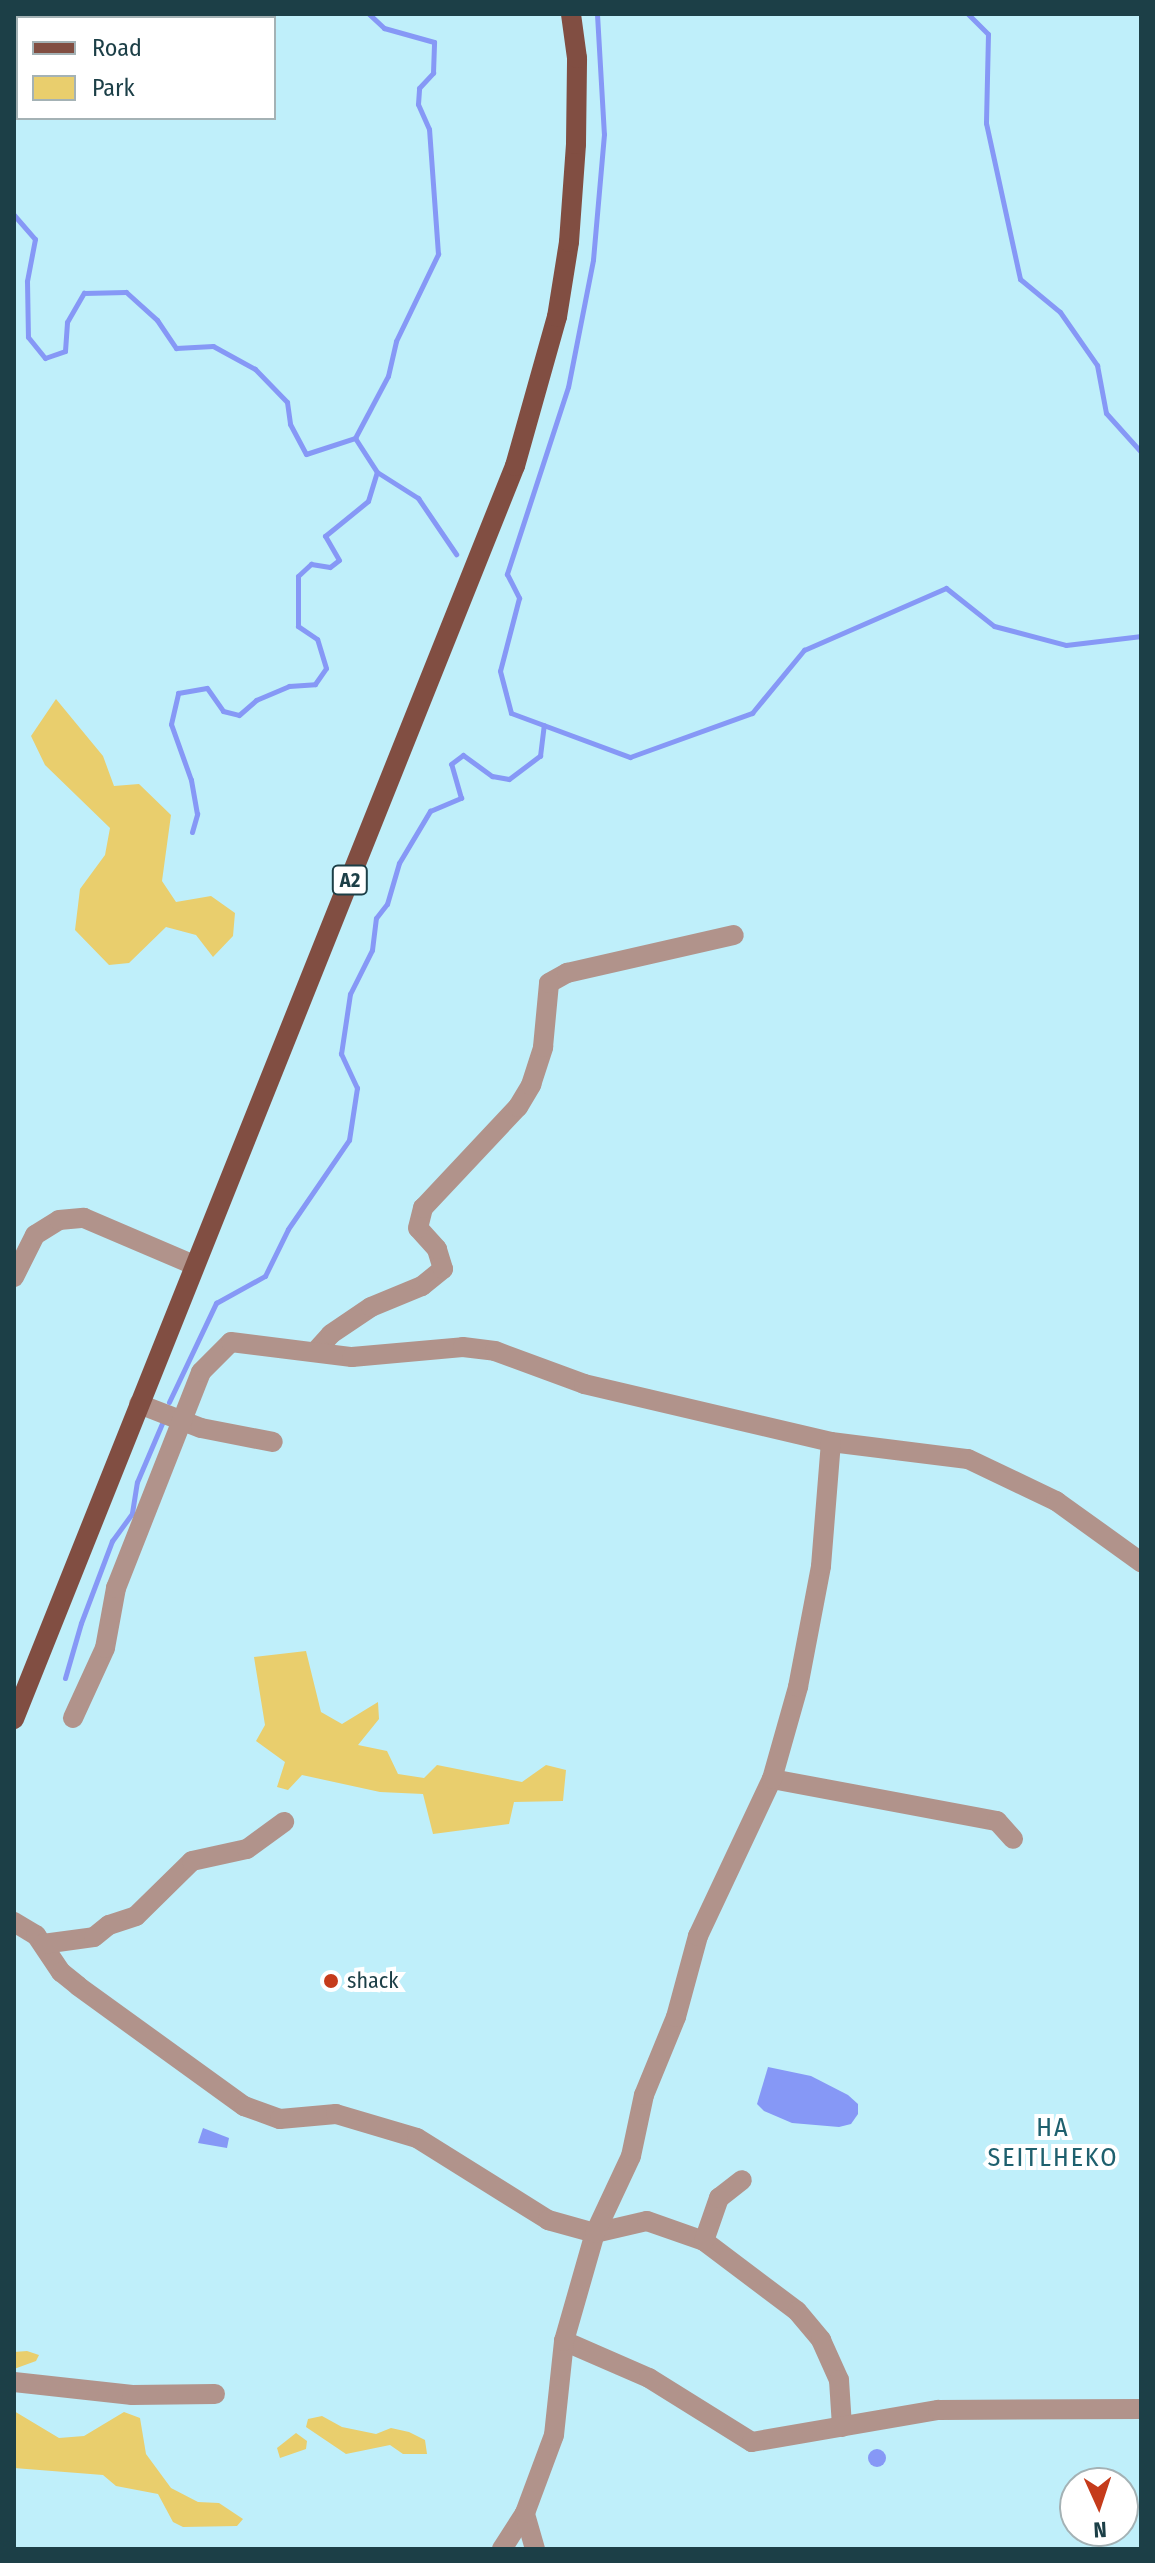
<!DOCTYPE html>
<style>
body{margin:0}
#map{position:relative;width:1155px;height:2563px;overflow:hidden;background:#bfeffa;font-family:"Fira Sans Condensed",sans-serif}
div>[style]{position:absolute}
.green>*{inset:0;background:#e9ce6d}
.water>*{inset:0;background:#8698f6}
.round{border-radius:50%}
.stream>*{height:5px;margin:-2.5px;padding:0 2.5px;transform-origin:2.5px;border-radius:2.5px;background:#8698f6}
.minor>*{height:20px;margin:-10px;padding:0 10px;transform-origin:10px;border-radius:10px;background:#b1938b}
.major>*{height:20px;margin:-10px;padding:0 10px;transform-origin:10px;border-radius:10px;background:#814e42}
.dots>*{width:22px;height:22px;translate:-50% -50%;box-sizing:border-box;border:4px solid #fff;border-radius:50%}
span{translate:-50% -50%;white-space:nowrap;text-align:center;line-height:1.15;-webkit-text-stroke:8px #fff;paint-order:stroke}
.shield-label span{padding:2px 6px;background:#fff;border:2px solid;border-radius:6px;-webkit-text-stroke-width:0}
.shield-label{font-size:20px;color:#1c3f47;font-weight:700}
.poi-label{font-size:22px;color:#1c3f47}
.left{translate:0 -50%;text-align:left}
.quarter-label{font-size:26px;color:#1e606e;letter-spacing:2px}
.frame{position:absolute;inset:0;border:16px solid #1c3f47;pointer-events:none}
.legend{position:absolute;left:16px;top:16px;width:260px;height:104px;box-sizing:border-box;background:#fff;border:2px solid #a4b2b5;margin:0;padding:10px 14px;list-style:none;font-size:24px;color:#1c3f47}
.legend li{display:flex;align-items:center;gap:16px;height:40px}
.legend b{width:40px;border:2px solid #a4b2b5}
.north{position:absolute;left:1059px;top:2467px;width:80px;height:80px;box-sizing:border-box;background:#fff;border:2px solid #a4b2b5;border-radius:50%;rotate:177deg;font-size:22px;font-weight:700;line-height:32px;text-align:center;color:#1c3f47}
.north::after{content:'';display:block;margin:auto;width:28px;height:36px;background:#c53b1b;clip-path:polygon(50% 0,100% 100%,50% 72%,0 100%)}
</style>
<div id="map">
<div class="green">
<div style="clip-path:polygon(56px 699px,103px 756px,114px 786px,139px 784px,171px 815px,162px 881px,176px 902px,211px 896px,235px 913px,233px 936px,213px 957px,196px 935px,166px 927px,129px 963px,109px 965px,75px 930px,80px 889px,105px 855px,110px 828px,45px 765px,31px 736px)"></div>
<div style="clip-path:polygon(306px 1651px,321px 1712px,342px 1724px,378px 1702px,379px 1719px,358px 1745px,387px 1751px,398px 1774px,424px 1778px,437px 1765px,522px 1782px,546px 1765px,566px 1770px,563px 1801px,514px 1802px,509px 1824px,433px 1834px,423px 1794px,380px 1792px,302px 1775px,288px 1790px,277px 1787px,285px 1762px,256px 1741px,265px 1725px,254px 1657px)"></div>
<div style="clip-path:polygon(27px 2351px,39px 2355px,36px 2361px,14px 2369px,14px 2352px)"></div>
<div style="clip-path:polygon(14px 2411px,59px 2438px,84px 2436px,124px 2412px,140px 2418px,146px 2454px,171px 2488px,198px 2502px,219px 2503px,243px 2519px,237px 2526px,183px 2527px,173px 2522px,158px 2494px,116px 2486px,103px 2475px,14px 2468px)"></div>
<div style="clip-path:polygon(322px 2416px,342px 2427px,376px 2434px,391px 2428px,409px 2432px,425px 2440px,427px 2454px,403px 2454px,390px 2445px,346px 2454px,306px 2427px,308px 2419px)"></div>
<div style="clip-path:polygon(296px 2433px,307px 2441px,306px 2449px,280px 2458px,277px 2448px)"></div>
</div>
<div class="water">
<div style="clip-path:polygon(768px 2067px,811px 2076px,848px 2095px,858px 2104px,858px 2114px,851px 2124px,839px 2127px,792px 2123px,764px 2111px,757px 2104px)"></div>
<div style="clip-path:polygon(203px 2128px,229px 2138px,227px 2148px,198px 2143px)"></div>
<div class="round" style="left:868px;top:2449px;width:18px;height:18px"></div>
</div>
<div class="stream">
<div style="left:597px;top:14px;width:120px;rotate:86.7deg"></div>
<div style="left:604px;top:134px;width:126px;rotate:95deg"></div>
<div style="left:593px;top:260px;width:129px;rotate:101.1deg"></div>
<div style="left:568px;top:387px;width:197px;rotate:108.1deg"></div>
<div style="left:507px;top:574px;width:27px;rotate:63deg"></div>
<div style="left:519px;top:598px;width:75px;rotate:104.6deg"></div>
<div style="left:500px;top:671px;width:43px;rotate:75.3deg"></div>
<div style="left:511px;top:713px;width:127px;rotate:20.3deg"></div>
<div style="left:630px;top:757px;width:130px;rotate:-19.8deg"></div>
<div style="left:752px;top:713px;width:82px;rotate:-50.5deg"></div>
<div style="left:804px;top:650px;width:155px;rotate:-23.6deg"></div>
<div style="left:946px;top:588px;width:61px;rotate:38.4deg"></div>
<div style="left:994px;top:626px;width:74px;rotate:14.8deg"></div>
<div style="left:1066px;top:645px;width:76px;rotate:-6.8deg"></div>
<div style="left:968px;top:14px;width:28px;rotate:45deg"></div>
<div style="left:988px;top:34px;width:89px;rotate:91.3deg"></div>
<div style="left:986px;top:123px;width:160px;rotate:77.7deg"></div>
<div style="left:1020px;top:279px;width:52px;rotate:39.5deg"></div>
<div style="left:1060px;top:312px;width:65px;rotate:55.1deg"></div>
<div style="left:1097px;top:365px;width:49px;rotate:79.4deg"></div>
<div style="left:1106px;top:413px;width:52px;rotate:48.1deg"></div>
<div style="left:14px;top:215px;width:32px;rotate:49deg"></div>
<div style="left:35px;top:239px;width:43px;rotate:100.8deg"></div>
<div style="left:27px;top:281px;width:56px;rotate:89deg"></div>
<div style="left:28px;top:337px;width:27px;rotate:51deg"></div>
<div style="left:45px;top:358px;width:21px;rotate:-19deg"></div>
<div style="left:65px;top:351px;width:29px;rotate:-86deg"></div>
<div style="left:67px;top:322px;width:34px;rotate:-60deg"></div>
<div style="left:84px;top:293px;width:42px;rotate:-1.4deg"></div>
<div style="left:126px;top:292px;width:42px;rotate:42.1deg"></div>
<div style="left:157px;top:320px;width:34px;rotate:56deg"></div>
<div style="left:176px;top:348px;width:37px;rotate:-3deg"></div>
<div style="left:213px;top:346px;width:48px;rotate:28.7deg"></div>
<div style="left:255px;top:369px;width:46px;rotate:45.9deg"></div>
<div style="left:287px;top:402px;width:22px;rotate:82deg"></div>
<div style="left:290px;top:424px;width:34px;rotate:62deg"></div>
<div style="left:306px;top:454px;width:52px;rotate:-18.1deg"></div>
<div style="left:355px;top:438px;width:40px;rotate:57.1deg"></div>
<div style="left:377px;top:472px;width:49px;rotate:32.4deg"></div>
<div style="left:418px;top:498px;width:68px;rotate:55.8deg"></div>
<div style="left:355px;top:438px;width:70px;rotate:-62deg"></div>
<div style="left:388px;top:376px;width:36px;rotate:-77deg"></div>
<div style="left:396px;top:341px;width:97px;rotate:-64.2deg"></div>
<div style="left:438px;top:254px;width:125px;rotate:-94.1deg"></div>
<div style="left:429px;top:129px;width:27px;rotate:-114deg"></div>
<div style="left:418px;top:104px;width:16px;rotate:-86deg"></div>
<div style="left:419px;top:88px;width:21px;rotate:-47deg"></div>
<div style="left:433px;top:73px;width:31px;rotate:-88deg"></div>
<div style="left:434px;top:42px;width:52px;rotate:-164.4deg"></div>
<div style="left:384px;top:28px;width:21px;rotate:-137deg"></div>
<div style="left:192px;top:832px;width:19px;rotate:-74deg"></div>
<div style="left:197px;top:814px;width:35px;rotate:-100deg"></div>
<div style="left:191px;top:780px;width:59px;rotate:-109.7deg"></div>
<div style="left:171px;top:724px;width:32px;rotate:-77deg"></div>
<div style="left:178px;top:693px;width:29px;rotate:-10deg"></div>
<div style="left:207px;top:688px;width:28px;rotate:55deg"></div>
<div style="left:223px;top:711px;width:16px;rotate:14deg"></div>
<div style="left:239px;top:715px;width:23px;rotate:-41deg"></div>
<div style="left:256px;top:700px;width:36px;rotate:-23deg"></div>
<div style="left:289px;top:686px;width:26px;rotate:-4deg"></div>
<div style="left:315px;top:684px;width:19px;rotate:-55deg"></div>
<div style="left:326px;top:668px;width:30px;rotate:-107deg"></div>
<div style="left:317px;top:639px;width:23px;rotate:-146deg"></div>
<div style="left:298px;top:626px;width:50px;rotate:-90deg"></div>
<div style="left:298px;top:576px;width:18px;rotate:-43deg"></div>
<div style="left:311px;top:564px;width:19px;rotate:9deg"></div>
<div style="left:330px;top:567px;width:11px;rotate:-38deg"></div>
<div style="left:339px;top:560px;width:28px;rotate:-120deg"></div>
<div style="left:325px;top:536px;width:55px;rotate:-39.1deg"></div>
<div style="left:368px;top:501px;width:30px;rotate:-73deg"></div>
<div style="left:169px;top:1402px;width:110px;rotate:-64.6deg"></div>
<div style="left:216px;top:1303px;width:56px;rotate:-28.9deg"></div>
<div style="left:265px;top:1276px;width:52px;rotate:-63.9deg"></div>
<div style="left:288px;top:1229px;width:108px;rotate:-55.6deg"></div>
<div style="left:349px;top:1140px;width:53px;rotate:-81.3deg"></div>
<div style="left:357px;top:1088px;width:38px;rotate:-115deg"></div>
<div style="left:341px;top:1054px;width:61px;rotate:-81.5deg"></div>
<div style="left:350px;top:994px;width:49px;rotate:-63.4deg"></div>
<div style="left:372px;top:950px;width:32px;rotate:-83deg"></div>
<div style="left:376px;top:918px;width:18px;rotate:-52deg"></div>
<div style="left:387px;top:904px;width:43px;rotate:-73.7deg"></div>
<div style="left:399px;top:863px;width:61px;rotate:-59.2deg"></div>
<div style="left:430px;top:811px;width:34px;rotate:-23deg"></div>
<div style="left:461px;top:798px;width:35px;rotate:-106deg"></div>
<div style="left:451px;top:764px;width:15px;rotate:-37deg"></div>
<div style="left:463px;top:755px;width:36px;rotate:36deg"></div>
<div style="left:492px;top:776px;width:17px;rotate:10deg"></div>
<div style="left:509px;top:779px;width:39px;rotate:-37deg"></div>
<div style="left:540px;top:756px;width:31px;rotate:-83deg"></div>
<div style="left:65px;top:1678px;width:57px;rotate:-73.8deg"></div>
<div style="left:81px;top:1623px;width:88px;rotate:-69.3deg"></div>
<div style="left:112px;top:1541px;width:34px;rotate:-54deg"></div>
<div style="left:132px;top:1513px;width:31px;rotate:-81deg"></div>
<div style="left:137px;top:1482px;width:66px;rotate:-66.9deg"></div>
</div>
<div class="minor">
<div style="left:14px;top:1277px;width:47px;rotate:-63.4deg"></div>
<div style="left:35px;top:1235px;width:28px;rotate:-32deg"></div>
<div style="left:59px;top:1220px;width:25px;rotate:-5deg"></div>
<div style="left:84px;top:1218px;width:120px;rotate:23.1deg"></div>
<div style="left:315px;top:1352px;width:24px;rotate:-48deg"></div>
<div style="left:331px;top:1334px;width:48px;rotate:-34deg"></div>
<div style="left:371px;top:1307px;width:55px;rotate:-22.4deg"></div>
<div style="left:422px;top:1286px;width:27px;rotate:-39deg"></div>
<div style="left:443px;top:1269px;width:21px;rotate:-107deg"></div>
<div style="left:437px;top:1249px;width:28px;rotate:-132deg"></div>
<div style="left:418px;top:1228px;width:21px;rotate:-76deg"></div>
<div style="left:423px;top:1208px;width:139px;rotate:-46.8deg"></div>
<div style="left:518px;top:1107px;width:26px;rotate:-59deg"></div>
<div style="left:531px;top:1085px;width:40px;rotate:-72deg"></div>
<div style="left:543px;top:1047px;width:64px;rotate:-84.6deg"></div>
<div style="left:549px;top:983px;width:21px;rotate:-29deg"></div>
<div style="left:567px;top:973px;width:171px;rotate:-12.8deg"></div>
<div style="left:139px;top:1404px;width:66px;rotate:21.2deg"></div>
<div style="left:201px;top:1428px;width:73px;rotate:11deg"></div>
<div style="left:73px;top:1718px;width:77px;rotate:-65.4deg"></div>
<div style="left:105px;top:1648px;width:61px;rotate:-79.6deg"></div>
<div style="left:116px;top:1588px;width:232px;rotate:-68.5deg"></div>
<div style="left:201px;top:1372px;width:42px;rotate:-45deg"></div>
<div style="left:231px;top:1342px;width:122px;rotate:7.1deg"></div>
<div style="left:352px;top:1357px;width:111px;rotate:-5.1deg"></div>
<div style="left:463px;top:1347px;width:32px;rotate:7deg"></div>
<div style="left:495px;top:1351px;width:95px;rotate:20.3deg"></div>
<div style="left:584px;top:1384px;width:254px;rotate:13.2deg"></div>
<div style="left:831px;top:1442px;width:138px;rotate:7.1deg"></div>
<div style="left:968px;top:1459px;width:98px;rotate:25.5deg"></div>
<div style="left:1056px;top:1501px;width:105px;rotate:35.7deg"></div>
<div style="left:772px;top:1779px;width:229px;rotate:10.6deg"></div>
<div style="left:997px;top:1821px;width:24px;rotate:48deg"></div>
<div style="left:14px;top:1922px;width:26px;rotate:31deg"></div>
<div style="left:36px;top:1935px;width:45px;rotate:56deg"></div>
<div style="left:61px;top:1972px;width:22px;rotate:39deg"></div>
<div style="left:78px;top:1986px;width:205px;rotate:35.9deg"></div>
<div style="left:244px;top:2106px;width:38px;rotate:20deg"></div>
<div style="left:280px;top:2119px;width:56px;rotate:-5.1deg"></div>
<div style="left:336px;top:2114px;width:84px;rotate:16.5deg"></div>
<div style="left:417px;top:2138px;width:155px;rotate:32deg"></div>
<div style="left:548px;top:2220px;width:49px;rotate:15.5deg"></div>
<div style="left:595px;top:2233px;width:53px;rotate:-13deg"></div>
<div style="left:647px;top:2221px;width:60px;rotate:19.3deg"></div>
<div style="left:704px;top:2241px;width:116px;rotate:37deg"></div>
<div style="left:797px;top:2311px;width:38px;rotate:50deg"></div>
<div style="left:821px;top:2340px;width:44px;rotate:65.8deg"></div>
<div style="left:839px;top:2380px;width:47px;rotate:86.3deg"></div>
<div style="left:43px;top:1944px;width:51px;rotate:-7.8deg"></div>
<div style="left:94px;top:1937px;width:19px;rotate:-39deg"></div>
<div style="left:109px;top:1925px;width:28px;rotate:-18deg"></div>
<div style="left:136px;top:1916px;width:78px;rotate:-44.5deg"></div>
<div style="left:192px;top:1861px;width:56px;rotate:-12.3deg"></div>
<div style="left:247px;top:1849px;width:46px;rotate:-36.1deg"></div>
<div style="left:704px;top:2241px;width:46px;rotate:-70.8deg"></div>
<div style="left:719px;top:2198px;width:29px;rotate:-38deg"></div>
<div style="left:564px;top:2341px;width:93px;rotate:23.5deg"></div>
<div style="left:649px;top:2378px;width:121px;rotate:31.9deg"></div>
<div style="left:752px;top:2442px;width:189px;rotate:-9.8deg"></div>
<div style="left:938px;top:2410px;width:203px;rotate:-0.3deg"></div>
<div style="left:14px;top:2382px;width:119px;rotate:6.3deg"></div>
<div style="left:132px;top:2395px;width:83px;rotate:-0.7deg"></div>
<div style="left:502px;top:2549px;width:43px;rotate:-57.4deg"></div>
<div style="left:535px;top:2549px;width:37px;rotate:-106deg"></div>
<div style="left:525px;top:2513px;width:83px;rotate:-69.6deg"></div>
<div style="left:554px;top:2435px;width:95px;rotate:-83.9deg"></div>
<div style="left:564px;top:2341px;width:112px;rotate:-74deg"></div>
<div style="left:595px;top:2233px;width:85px;rotate:-64.9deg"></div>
<div style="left:631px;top:2156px;width:62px;rotate:-78deg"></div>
<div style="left:644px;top:2095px;width:84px;rotate:-67.7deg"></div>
<div style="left:676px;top:2017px;width:84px;rotate:-74.8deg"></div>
<div style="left:698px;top:1936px;width:174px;rotate:-64.8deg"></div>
<div style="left:772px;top:1779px;width:96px;rotate:-74.2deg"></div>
<div style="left:798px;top:1687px;width:123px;rotate:-79.2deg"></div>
<div style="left:821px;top:1566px;width:124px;rotate:-85.4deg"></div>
</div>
<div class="major">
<div style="left:14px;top:1719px;width:1349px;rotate:-68.21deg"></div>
<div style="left:515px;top:466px;width:155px;rotate:-74.3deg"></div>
<div style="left:557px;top:317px;width:76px;rotate:-80.9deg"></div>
<div style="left:569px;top:242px;width:98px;rotate:-85.9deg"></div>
<div style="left:576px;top:144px;width:86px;rotate:-89.3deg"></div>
<div style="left:577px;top:58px;width:44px;rotate:-97.8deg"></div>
</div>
<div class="dots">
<div style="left:331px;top:1981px;background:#c53b1b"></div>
</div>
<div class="shield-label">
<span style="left:350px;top:880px">A2</span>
</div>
<div class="poi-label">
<span class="left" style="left:347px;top:1981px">shack</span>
</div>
<div class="quarter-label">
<span style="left:1053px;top:2143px">HA<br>SEITLHEKO</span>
</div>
<div class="frame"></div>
<ul class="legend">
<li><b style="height:10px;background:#814e42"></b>Road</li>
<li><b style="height:22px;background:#e9ce6d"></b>Park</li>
</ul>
<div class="north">N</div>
</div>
